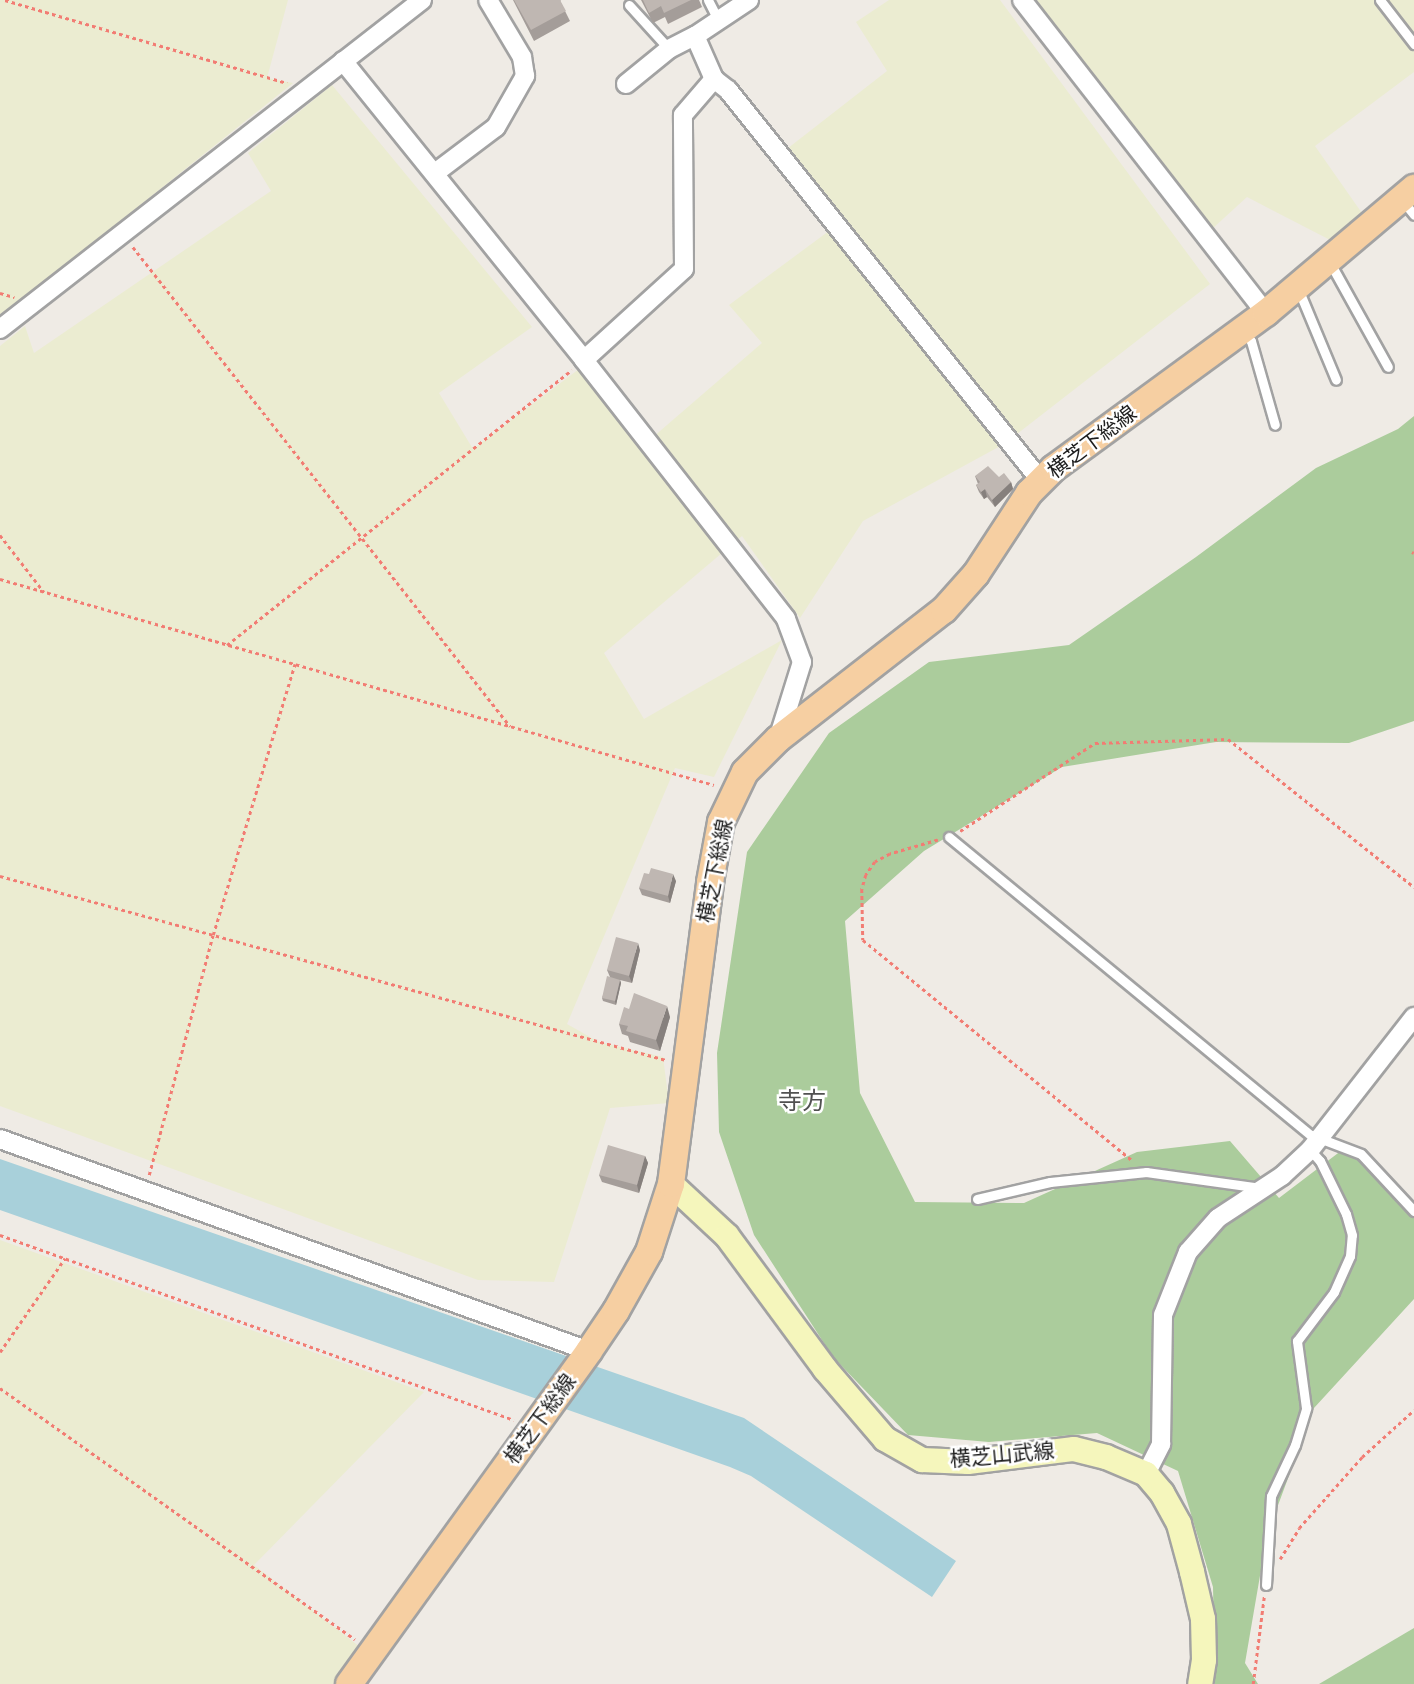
<!DOCTYPE html>
<meta charset="utf-8">
<style>
body{margin:0}
#map{position:relative;width:1414px;height:1684px;overflow:hidden;background:#efebe5;font-family:"Public Sans","Noto Sans JP",sans-serif}
div>[style]{position:absolute}
.farmland>*{inset:0;background:#ebecd1}
.forest>*{inset:0;background:#abcc9c}
.water>*{inset:0;background:#a8d0da}
.path>*{height:2.5px;margin-top:-1.25px;transform-origin:0;background:repeating-linear-gradient(90deg,#f27c73 0 3.5px,transparent 0 7px)}
.roads{filter:drop-shadow(2px 0 #a2a2a2) drop-shadow(-2px 0 #a2a2a2) drop-shadow(0 2px #a2a2a2) drop-shadow(0 -2px #a2a2a2)}
.lane>*{height:9px;margin:-4.5px;padding:0 4.5px;transform-origin:4.5px;border-radius:4.5px;background:#fff}
.street>*{height:18px;margin:-9px;padding:0 9px;transform-origin:9px;border-radius:9px;background:#fff}
.secondary>*{height:24px;margin:-12px;padding:0 12px;transform-origin:12px;border-radius:12px;background:#f5f6bc}
.primary>*{height:26px;margin:-13px;padding:0 13px;transform-origin:13px;border-radius:13px;background:#f6cfa2}
.wall>*{inset:0;background:#a49d99}
.shaded-wall>*{inset:0;background:#86807d}
.building>*{inset:0;background:#bfb7b2}
span{translate:-50% -50%;white-space:nowrap;text-align:center;line-height:1.15;-webkit-text-stroke:5px #fff;paint-order:stroke}
.street-label{font-size:21px;color:#1e1e1e}
.quarter-label{font-size:24px;color:#515151}
</style>
<div id="map">
<div class="farmland">
<div style="clip-path:polygon(0 0,288px 0,267px 78px,293px 83px,0 317px)"></div>
<div style="clip-path:polygon(889px 0,1000px 0,1210px 284px,1004px 444px,863px 521px,800px 618px,742px 536px,604px 653px,644px 719px,782px 640px,714px 777px,675px 768px,567px 1024px,599px 1042px,663px 1057px,669px 1103px,610px 1108px,554px 1282px,478px 1280px,0 1106px,0 346px,25px 326px,34px 353px,271px 191px,248px 153px,332px 85px,532px 327px,439px 393px,473px 449px,579px 369px,645px 444px,762px 343px,729px 305px,837px 225px,783px 152px,887px 71px,856px 22px)"></div>
<div style="clip-path:polygon(1033px 0,1414px 0,1414px 72px,1315px 146px,1364px 216px,1336px 243px,1247px 197px,1212px 229px)"></div>
<div style="clip-path:polygon(0 1240px,424px 1392px,254px 1565px,360px 1647px,333px 1684px,0 1684px)"></div>
</div>
<div class="forest">
<div style="clip-path:polygon(1414px 416px,1414px 721px,1349px 743px,1216px 742px,1062px 767px,924px 851px,845px 921px,860px 1093px,915px 1202px,1024px 1203px,1137px 1152px,1230px 1141px,1279px 1198px,1350px 1144px,1414px 1205px,1414px 1299px,1314px 1408px,1267px 1535px,1245px 1663px,1258px 1684px,1215px 1684px,1213px 1587px,1178px 1471px,1097px 1433px,989px 1442px,908px 1435px,833px 1357px,754px 1235px,719px 1132px,717px 1053px,747px 852px,829px 733px,929px 662px,1069px 645px,1196px 557px,1316px 468px,1398px 429px)"></div>
<div style="clip-path:polygon(1414px 1628px,1414px 1684px,1319px 1684px)"></div>
</div>
<div class="water">
<div style="clip-path:polygon(0 1159px,744px 1418px,956px 1561px,932px 1597px,751px 1476px,730px 1467px,0 1210px)"></div>
</div>
<div class="path">
<div style="left:5px;top:0;width:294px;rotate:16.4deg"></div>
<div style="left:133px;top:247px;width:610px;rotate:51.8deg"></div>
<div style="left:0;top:293px;width:15px;rotate:16deg"></div>
<div style="left:0;top:535px;width:72px;rotate:52.3deg"></div>
<div style="left:1412px;top:552px;width:2px;rotate:27deg"></div>
<div style="left:0;top:579px;width:743px;rotate:16.09deg"></div>
<div style="left:227px;top:645px;width:441px;rotate:-38.6deg"></div>
<div style="left:960px;top:831px;width:161px;rotate:-33.1deg"></div>
<div style="left:1095px;top:743px;width:133px;rotate:-1.7deg"></div>
<div style="left:1228px;top:739px;width:238px;rotate:38.5deg"></div>
<div style="left:938px;top:840px;width:50px;rotate:163.7deg"></div>
<div style="left:890px;top:854px;width:17px;rotate:152deg"></div>
<div style="left:875px;top:862px;width:16px;rotate:125deg"></div>
<div style="left:866px;top:875px;width:15px;rotate:106deg"></div>
<div style="left:862px;top:889px;width:51px;rotate:88.9deg"></div>
<div style="left:863px;top:940px;width:349px;rotate:39.3deg"></div>
<div style="left:0;top:876px;width:691px;rotate:15.44deg"></div>
<div style="left:149px;top:1175px;width:248px;rotate:-75.1deg"></div>
<div style="left:213px;top:935px;width:283px;rotate:-73.2deg"></div>
<div style="left:0;top:1235px;width:546px;rotate:19.79deg"></div>
<div style="left:0;top:1352px;width:114px;rotate:-55.3deg"></div>
<div style="left:0;top:1388px;width:435px;rotate:35.3deg"></div>
<div style="left:1280px;top:1559px;width:36px;rotate:-58deg"></div>
<div style="left:1299px;top:1528px;width:95px;rotate:-48.4deg"></div>
<div style="left:1362px;top:1457px;width:70px;rotate:-42.1deg"></div>
<div style="left:1253px;top:1684px;width:88px;rotate:-82.8deg"></div>
</div>
<div class="roads">
<div class="lane">
<div style="left:708px;top:0;width:22px;rotate:63deg"></div>
<div style="left:1380px;top:0;width:56px;rotate:52.3deg"></div>
<div style="left:629px;top:5px;width:59px;rotate:47.7deg"></div>
<div style="left:1402px;top:200px;width:19px;rotate:51deg"></div>
<div style="left:1329px;top:261px;width:121px;rotate:60.9deg"></div>
<div style="left:1299px;top:291px;width:96px;rotate:67.4deg"></div>
<div style="left:1244px;top:331px;width:12px;rotate:55deg"></div>
<div style="left:1251px;top:341px;width:87px;rotate:74.1deg"></div>
<div style="left:949px;top:837px;width:469px;rotate:39.5deg"></div>
<div style="left:1311px;top:1135px;width:53px;rotate:20.8deg"></div>
<div style="left:1361px;top:1154px;width:78px;rotate:47.1deg"></div>
<div style="left:977px;top:1199px;width:75px;rotate:-13.1deg"></div>
<div style="left:1050px;top:1182px;width:97px;rotate:-5.9deg"></div>
<div style="left:1146px;top:1172px;width:116px;rotate:7.9deg"></div>
<div style="left:1266px;top:1585px;width:89px;rotate:-86.8deg"></div>
<div style="left:1271px;top:1496px;width:56px;rotate:-64.8deg"></div>
<div style="left:1295px;top:1445px;width:39px;rotate:-73deg"></div>
<div style="left:1306px;top:1408px;width:68px;rotate:-97.7deg"></div>
<div style="left:1297px;top:1341px;width:61px;rotate:-52.9deg"></div>
<div style="left:1334px;top:1292px;width:39px;rotate:-66deg"></div>
<div style="left:1350px;top:1256px;width:21px;rotate:-85deg"></div>
<div style="left:1352px;top:1235px;width:22px;rotate:-106deg"></div>
<div style="left:1346px;top:1214px;width:59px;rotate:-116.1deg"></div>
<div style="left:1320px;top:1161px;width:15px;rotate:-132deg"></div>
</div>
<div class="street">
<div style="left:1022px;top:0;width:397px;rotate:52.1deg"></div>
<div style="left:343px;top:61px;width:384px;rotate:51.1deg"></div>
<div style="left:584px;top:360px;width:328px;rotate:52deg"></div>
<div style="left:786px;top:619px;width:46px;rotate:69.6deg"></div>
<div style="left:802px;top:662px;width:81px;rotate:107.3deg"></div>
<div style="left:714px;top:79px;width:18px;rotate:38deg"></div>
<div style="left:728px;top:90px;width:501px;rotate:51.32deg"></div>
<div style="left:626px;top:84px;width:55px;rotate:-39.1deg"></div>
<div style="left:669px;top:49px;width:29px;rotate:-27deg"></div>
<div style="left:435px;top:173px;width:76px;rotate:-37deg"></div>
<div style="left:496px;top:127px;width:59px;rotate:-60.4deg"></div>
<div style="left:525px;top:76px;width:19px;rotate:-99deg"></div>
<div style="left:522px;top:57px;width:66px;rotate:-120.8deg"></div>
<div style="left:0;top:329px;width:535px;rotate:-37.94deg"></div>
<div style="left:584px;top:360px;width:135px;rotate:-42.3deg"></div>
<div style="left:684px;top:269px;width:154px;rotate:-90.4deg"></div>
<div style="left:683px;top:115px;width:48px;rotate:-49.3deg"></div>
<div style="left:714px;top:79px;width:47px;rotate:-113.8deg"></div>
<div style="left:695px;top:36px;width:65px;rotate:-33.7deg"></div>
<div style="left:0;top:1139px;width:626px;rotate:19.8deg"></div>
<div style="left:1146px;top:1474px;width:34px;rotate:-63deg"></div>
<div style="left:1161px;top:1444px;width:129px;rotate:-89.1deg"></div>
<div style="left:1163px;top:1315px;width:68px;rotate:-68.4deg"></div>
<div style="left:1188px;top:1252px;width:45px;rotate:-48.6deg"></div>
<div style="left:1218px;top:1218px;width:77px;rotate:-33.3deg"></div>
<div style="left:1282px;top:1176px;width:38px;rotate:-43deg"></div>
<div style="left:1310px;top:1150px;width:169px;rotate:-52deg"></div>
</div>
<div class="secondary">
<div style="left:671px;top:1184px;width:76px;rotate:42.9deg"></div>
<div style="left:727px;top:1236px;width:165px;rotate:53.6deg"></div>
<div style="left:825px;top:1369px;width:92px;rotate:49.4deg"></div>
<div style="left:885px;top:1439px;width:43px;rotate:29.6deg"></div>
<div style="left:922px;top:1460px;width:46px;rotate:2.5deg"></div>
<div style="left:968px;top:1462px;width:107px;rotate:-7deg"></div>
<div style="left:1074px;top:1449px;width:33px;rotate:14deg"></div>
<div style="left:1106px;top:1457px;width:43px;rotate:23deg"></div>
<div style="left:1146px;top:1474px;width:25px;rotate:50deg"></div>
<div style="left:1162px;top:1493px;width:35px;rotate:61deg"></div>
<div style="left:1179px;top:1524px;width:50px;rotate:74.8deg"></div>
<div style="left:1192px;top:1572px;width:48px;rotate:76.8deg"></div>
<div style="left:1203px;top:1619px;width:41px;rotate:88.6deg"></div>
<div style="left:1204px;top:1660px;width:24px;rotate:99deg"></div>
</div>
<div class="primary">
<div style="left:349px;top:1684px;width:410px;rotate:-54.2deg"></div>
<div style="left:589px;top:1351px;width:48px;rotate:-56deg"></div>
<div style="left:616px;top:1311px;width:68px;rotate:-60.8deg"></div>
<div style="left:649px;top:1252px;width:71px;rotate:-72.1deg"></div>
<div style="left:671px;top:1184px;width:305px;rotate:-82.6deg"></div>
<div style="left:710px;top:882px;width:61px;rotate:-79.6deg"></div>
<div style="left:721px;top:822px;width:55px;rotate:-64.4deg"></div>
<div style="left:745px;top:772px;width:47px;rotate:-45deg"></div>
<div style="left:778px;top:739px;width:210px;rotate:-37.9deg"></div>
<div style="left:944px;top:610px;width:48px;rotate:-48.4deg"></div>
<div style="left:976px;top:574px;width:97px;rotate:-56.8deg"></div>
<div style="left:1029px;top:493px;width:35px;rotate:-45deg"></div>
<div style="left:1054px;top:468px;width:263px;rotate:-36.2deg"></div>
<div style="left:1266px;top:313px;width:194px;rotate:-40.2deg"></div>
</div>
</div>
<div class="wall">
<div style="clip-path:polygon(513px 0,561px 0,560px 1px,570px 21px,534px 41px)"></div>
<div style="clip-path:polygon(641px 0,699px 0,702px 7px,668px 24px,665px 17px,653px 23px)"></div>
<div style="clip-path:polygon(975px 476px,999px 477px,1011px 482px,1013px 489px,995px 507px,987px 497px,984px 499px,979px 492px,976px 485px,978px 484px)"></div>
<div style="clip-path:polygon(676px 881px,670px 903px,642px 895px,639px 888px)"></div>
<div style="clip-path:polygon(640px 950px,632px 983px,620px 980px,621px 983px,616px 1005px,603px 1001px,602px 998px,610px 977px,607px 970px)"></div>
<div style="clip-path:polygon(670px 1017px,660px 1051px,630px 1042px,628px 1036px,622px 1034px,619px 1024px)"></div>
<div style="clip-path:polygon(645px 1156px,648px 1163px,639px 1193px,602px 1182px,599px 1175px)"></div>
</div>
<div class="shaded-wall">
<div style="clip-path:polygon(1011px 482px,1013px 489px,995px 507px,992px 500px)"></div>
<div style="clip-path:polygon(985px 489px,987px 497px,984px 499px,981px 492px)"></div>
<div style="clip-path:polygon(673px 874px,676px 881px,670px 903px,668px 896px)"></div>
<div style="clip-path:polygon(638px 943px,640px 950px,632px 983px,629px 976px)"></div>
<div style="clip-path:polygon(620px 980px,621px 983px,616px 1005px,615px 1001px)"></div>
<div style="clip-path:polygon(667px 1006px,670px 1017px,660px 1051px,656px 1040px)"></div>
<div style="clip-path:polygon(645px 1156px,648px 1163px,639px 1193px,637px 1185px)"></div>
</div>
<div class="building">
<div style="clip-path:polygon(514px 0,560px 0,566px 11px,531px 30px)"></div>
<div style="clip-path:polygon(643px 0,691px 0,664px 13px,661px 6px,649px 13px)"></div>
<div style="clip-path:polygon(988px 466px,999px 477px,1004px 473px,1011px 482px,992px 500px,985px 489px,981px 492px,976px 485px,980px 482px,975px 476px)"></div>
<div style="clip-path:polygon(651px 868px,673px 874px,668px 896px,639px 888px,644px 873px,649px 874px)"></div>
<div style="clip-path:polygon(616px 937px,638px 943px,629px 976px,607px 970px)"></div>
<div style="clip-path:polygon(607px 976px,620px 980px,615px 1001px,602px 998px)"></div>
<div style="clip-path:polygon(634px 993px,667px 1006px,656px 1040px,626px 1031px,628px 1026px,619px 1024px,624px 1007px,629px 1009px)"></div>
<div style="clip-path:polygon(608px 1145px,645px 1156px,637px 1185px,599px 1175px)"></div>
</div>
<div class="street-label">
<span style="left:1092px;top:442px;rotate:-37deg">横芝下総線</span>
<span style="left:715px;top:871px;rotate:-79deg">横芝下総線</span>
<span style="left:540px;top:1419px;rotate:-54deg">横芝下総線</span>
<span style="left:1002px;top:1455px;rotate:-5deg">横芝山武線</span>
</div>
<div class="quarter-label">
<span style="left:802px;top:1101px">寺方</span>
</div>
</div>
